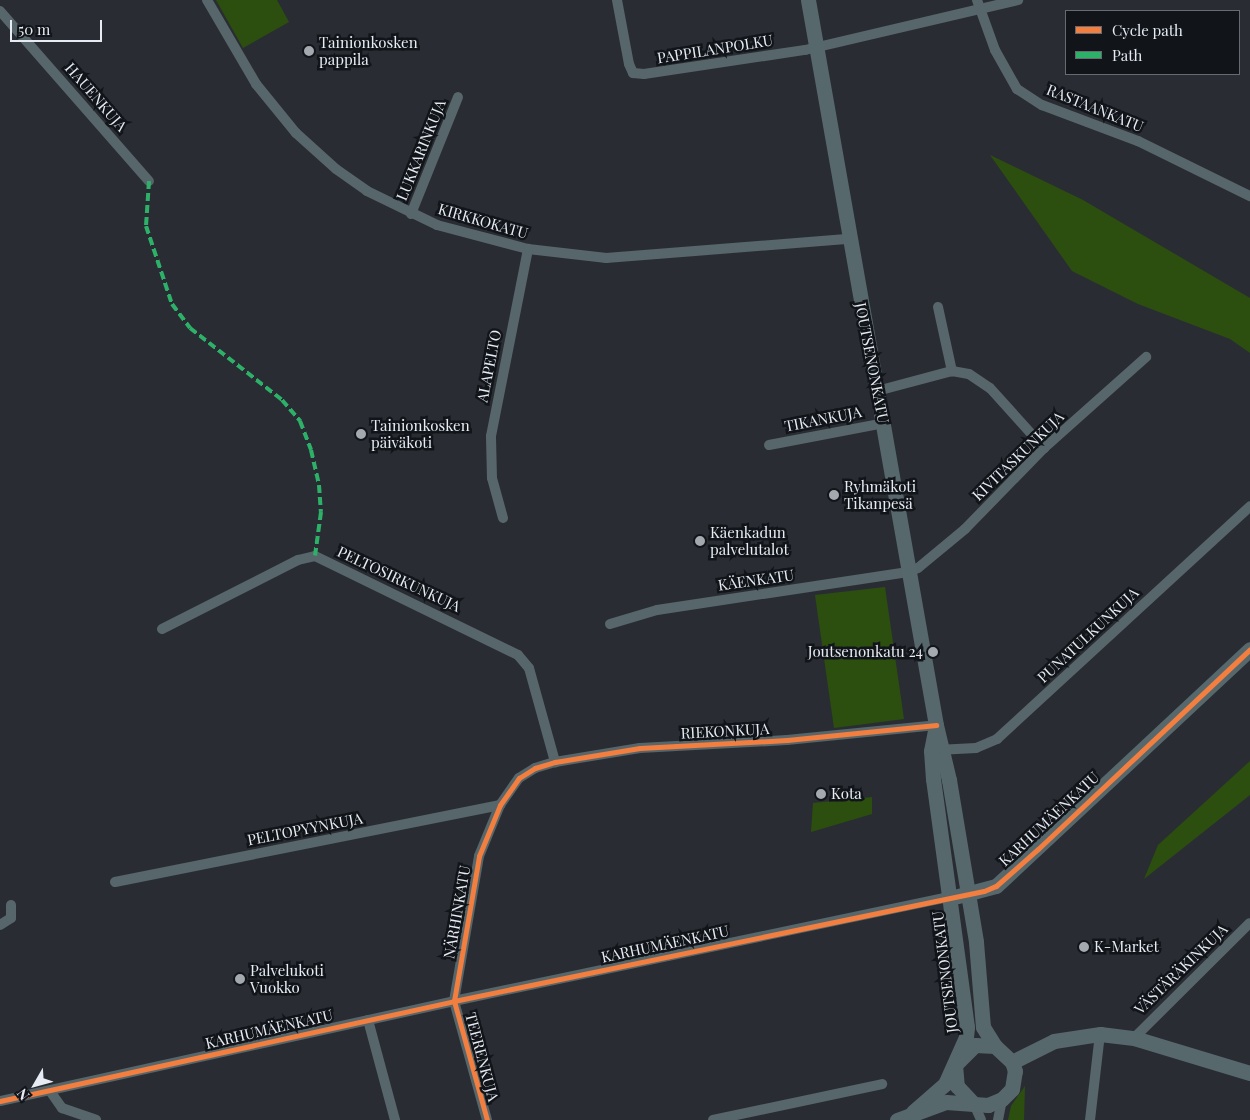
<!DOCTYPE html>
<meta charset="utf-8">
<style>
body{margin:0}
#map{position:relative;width:1250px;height:1120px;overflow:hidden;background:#292d33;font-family:"Playfair Display",serif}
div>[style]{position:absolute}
.green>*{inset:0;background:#2c4f0f}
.street>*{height:10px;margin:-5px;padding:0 5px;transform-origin:5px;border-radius:5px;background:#57666a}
.secondary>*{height:15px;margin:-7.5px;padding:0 7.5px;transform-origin:7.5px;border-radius:7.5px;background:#57686d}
.quiet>*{height:4px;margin-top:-2px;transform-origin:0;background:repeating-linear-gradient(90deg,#2db169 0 8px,transparent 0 12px)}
.cycleway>*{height:5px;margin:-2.5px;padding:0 2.5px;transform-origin:2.5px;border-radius:2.5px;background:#f27e40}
.dots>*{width:14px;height:14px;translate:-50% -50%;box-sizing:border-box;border:2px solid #11151a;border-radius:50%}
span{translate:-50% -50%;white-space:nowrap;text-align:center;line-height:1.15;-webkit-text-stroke:5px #11151a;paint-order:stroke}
.poi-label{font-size:15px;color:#e7ecf4}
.left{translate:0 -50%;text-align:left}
.right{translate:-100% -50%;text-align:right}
.street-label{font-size:15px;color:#e7ecf4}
.legend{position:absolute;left:1065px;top:10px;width:175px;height:65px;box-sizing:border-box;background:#11151a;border:1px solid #676b71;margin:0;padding:6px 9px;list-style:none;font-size:15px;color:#e7ecf4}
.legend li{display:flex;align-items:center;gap:10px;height:25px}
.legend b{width:25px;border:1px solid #676b71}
.north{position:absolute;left:10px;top:1060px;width:50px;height:50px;-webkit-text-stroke:4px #11151a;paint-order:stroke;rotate:232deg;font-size:14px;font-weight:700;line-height:20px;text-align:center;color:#e7ecf4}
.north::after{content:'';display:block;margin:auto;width:18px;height:22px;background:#e7ecf4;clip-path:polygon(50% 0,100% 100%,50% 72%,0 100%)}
.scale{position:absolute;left:10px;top:20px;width:92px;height:22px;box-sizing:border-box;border:2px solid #e7ecf4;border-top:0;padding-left:6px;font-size:15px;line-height:18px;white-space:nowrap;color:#e7ecf4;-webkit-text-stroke:4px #11151a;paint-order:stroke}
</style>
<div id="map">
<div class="green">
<div style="clip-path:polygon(216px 0,277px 0,289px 22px,243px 48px)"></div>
<div style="clip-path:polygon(990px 155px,1083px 200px,1250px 298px,1250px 353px,1230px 339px,1138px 304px,1072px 271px)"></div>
<div style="clip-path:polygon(885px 587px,904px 719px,834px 728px,815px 595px)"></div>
<div style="clip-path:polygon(1250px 761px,1250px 795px,1144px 879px,1158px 845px)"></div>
<div style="clip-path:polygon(872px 797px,872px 814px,811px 832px,813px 803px)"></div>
<div style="clip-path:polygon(1025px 1086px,1024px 1120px,1008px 1120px,1011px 1106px)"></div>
</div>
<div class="street">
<div style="left:207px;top:0;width:97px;rotate:59.7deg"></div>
<div style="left:256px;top:84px;width:63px;rotate:50.8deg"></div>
<div style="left:296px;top:133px;width:54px;rotate:42deg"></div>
<div style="left:336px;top:169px;width:38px;rotate:35deg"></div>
<div style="left:367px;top:191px;width:78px;rotate:25.9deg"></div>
<div style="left:437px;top:225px;width:94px;rotate:14.8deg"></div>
<div style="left:528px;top:249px;width:79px;rotate:6.6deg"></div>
<div style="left:606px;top:258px;width:244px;rotate:-4.5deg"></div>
<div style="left:617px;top:0;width:65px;rotate:79.4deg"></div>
<div style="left:629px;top:64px;width:10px;rotate:66deg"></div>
<div style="left:633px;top:73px;width:11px;rotate:5deg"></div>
<div style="left:644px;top:74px;width:163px;rotate:-8.5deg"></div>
<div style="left:805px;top:50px;width:219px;rotate:-13.2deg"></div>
<div style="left:977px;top:0;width:53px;rotate:70.2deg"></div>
<div style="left:995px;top:50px;width:45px;rotate:60.6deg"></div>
<div style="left:1017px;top:89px;width:30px;rotate:33deg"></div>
<div style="left:1042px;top:105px;width:103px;rotate:20.6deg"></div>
<div style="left:1138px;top:141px;width:125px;rotate:26.2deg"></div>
<div style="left:0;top:11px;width:226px;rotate:48.8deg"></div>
<div style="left:411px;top:214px;width:126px;rotate:-68.1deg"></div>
<div style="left:938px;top:307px;width:66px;rotate:77.7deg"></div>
<div style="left:877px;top:391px;width:78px;rotate:-14.9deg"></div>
<div style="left:952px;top:371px;width:17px;rotate:10deg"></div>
<div style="left:969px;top:374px;width:25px;rotate:34deg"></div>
<div style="left:990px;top:388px;width:81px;rotate:48deg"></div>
<div style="left:769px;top:445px;width:117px;rotate:-10.8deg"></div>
<div style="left:503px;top:518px;width:41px;rotate:-105.4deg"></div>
<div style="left:492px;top:478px;width:42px;rotate:-91.4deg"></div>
<div style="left:491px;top:436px;width:191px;rotate:-78.8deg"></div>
<div style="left:610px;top:624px;width:49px;rotate:-16.6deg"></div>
<div style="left:657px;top:610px;width:254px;rotate:-8.6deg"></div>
<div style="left:908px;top:572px;width:11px;rotate:-22deg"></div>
<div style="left:918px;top:568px;width:61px;rotate:-39.7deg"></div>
<div style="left:965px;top:529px;width:113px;rotate:-45.7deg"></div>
<div style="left:1044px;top:448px;width:137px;rotate:-41.7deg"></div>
<div style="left:162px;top:629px;width:153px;rotate:-26.9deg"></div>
<div style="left:298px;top:560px;width:17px;rotate:-13deg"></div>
<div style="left:315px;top:556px;width:226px;rotate:26deg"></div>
<div style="left:518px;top:655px;width:17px;rotate:50deg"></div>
<div style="left:529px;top:668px;width:98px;rotate:74.5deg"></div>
<div style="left:937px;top:750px;width:39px;rotate:-3deg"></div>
<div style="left:976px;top:748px;width:23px;rotate:-23deg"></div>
<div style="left:997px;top:739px;width:344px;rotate:-42.6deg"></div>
<div style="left:115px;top:882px;width:393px;rotate:-11.3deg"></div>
<div style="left:0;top:925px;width:13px;rotate:-32deg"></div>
<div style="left:11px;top:918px;width:13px;rotate:-90deg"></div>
<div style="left:368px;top:1020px;width:104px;rotate:74.9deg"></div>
<div style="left:1134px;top:1038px;width:163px;rotate:-44.8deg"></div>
<div style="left:50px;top:1091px;width:21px;rotate:55deg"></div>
<div style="left:62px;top:1108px;width:36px;rotate:19deg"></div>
<div style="left:0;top:1101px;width:465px;rotate:-12.4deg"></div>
<div style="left:454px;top:1001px;width:506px;rotate:-11.87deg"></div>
<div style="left:974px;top:1104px;width:17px;rotate:66deg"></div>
<div style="left:487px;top:1120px;width:123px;rotate:-105.5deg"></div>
<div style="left:454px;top:1001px;width:147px;rotate:-80.2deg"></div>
<div style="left:479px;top:856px;width:55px;rotate:-67.6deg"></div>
<div style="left:500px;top:805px;width:33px;rotate:-55deg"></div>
<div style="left:519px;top:778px;width:19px;rotate:-32deg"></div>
<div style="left:535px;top:768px;width:21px;rotate:-17deg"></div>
<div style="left:555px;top:762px;width:86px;rotate:-9.4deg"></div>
<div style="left:640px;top:748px;width:147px;rotate:-3.1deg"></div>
<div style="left:787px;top:740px;width:150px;rotate:-5.7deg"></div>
<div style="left:713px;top:1120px;width:173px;rotate:-12deg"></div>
<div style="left:998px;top:1120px;width:21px;rotate:-79deg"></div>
<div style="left:1090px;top:1120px;width:87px;rotate:-83.4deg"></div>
</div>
<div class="secondary">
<div style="left:808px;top:0;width:736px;rotate:79.99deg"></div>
<div style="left:936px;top:725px;width:57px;rotate:76.7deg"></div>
<div style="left:949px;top:780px;width:164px;rotate:80.5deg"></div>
<div style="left:976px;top:942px;width:85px;rotate:85.3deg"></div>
<div style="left:983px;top:1027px;width:22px;rotate:58deg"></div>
<div style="left:958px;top:896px;width:39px;rotate:-15deg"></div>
<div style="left:996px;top:886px;width:347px;rotate:-43deg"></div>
<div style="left:1012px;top:1062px;width:47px;rotate:-26.6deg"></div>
<div style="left:1054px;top:1041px;width:47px;rotate:-8.7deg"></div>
<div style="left:1100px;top:1034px;width:34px;rotate:7deg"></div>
<div style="left:1134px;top:1038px;width:121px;rotate:16.8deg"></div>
<div style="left:913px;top:1112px;width:43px;rotate:-41.2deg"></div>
<div style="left:945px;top:1084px;width:51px;rotate:-65.9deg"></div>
<div style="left:966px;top:1037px;width:10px;rotate:-84deg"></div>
<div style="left:967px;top:1027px;width:250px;rotate:-97.8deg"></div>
<div style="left:933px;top:779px;width:28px;rotate:-94deg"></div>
<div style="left:931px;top:751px;width:20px;rotate:-79deg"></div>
<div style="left:897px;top:1120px;width:52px;rotate:-20.2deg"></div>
<div style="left:946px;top:1102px;width:42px;rotate:4.1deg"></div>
<div style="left:988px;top:1105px;width:15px;rotate:-23deg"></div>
<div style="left:1002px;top:1099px;width:14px;rotate:-45deg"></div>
<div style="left:1012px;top:1089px;width:18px;rotate:-81deg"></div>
<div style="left:1015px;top:1071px;width:9px;rotate:-108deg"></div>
<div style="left:1012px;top:1062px;width:23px;rotate:-137deg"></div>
<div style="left:995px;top:1046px;width:20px;rotate:-177deg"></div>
<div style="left:975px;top:1045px;width:28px;rotate:135deg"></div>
<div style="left:955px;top:1065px;width:21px;rotate:85deg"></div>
<div style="left:957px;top:1086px;width:25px;rotate:47deg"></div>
</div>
<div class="quiet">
<div style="left:149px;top:181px;width:45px;rotate:93.8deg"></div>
<div style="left:146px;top:226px;width:82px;rotate:71.6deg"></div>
<div style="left:172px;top:304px;width:30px;rotate:53deg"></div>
<div style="left:190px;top:328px;width:117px;rotate:38deg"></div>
<div style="left:282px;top:400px;width:28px;rotate:49deg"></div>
<div style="left:300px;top:421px;width:31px;rotate:69deg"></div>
<div style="left:311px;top:450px;width:36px;rotate:77deg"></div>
<div style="left:319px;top:485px;width:27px;rotate:86deg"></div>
<div style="left:321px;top:512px;width:44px;rotate:97.8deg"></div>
</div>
<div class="cycleway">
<div style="left:0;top:1101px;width:465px;rotate:-12.4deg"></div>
<div style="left:454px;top:1001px;width:541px;rotate:-11.73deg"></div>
<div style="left:984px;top:891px;width:13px;rotate:-23deg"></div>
<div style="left:996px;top:886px;width:56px;rotate:-41.4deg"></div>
<div style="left:1038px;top:849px;width:291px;rotate:-43.3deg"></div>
<div style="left:487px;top:1120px;width:123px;rotate:-105.5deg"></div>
<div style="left:454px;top:1001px;width:147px;rotate:-80.2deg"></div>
<div style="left:479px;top:856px;width:55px;rotate:-67.6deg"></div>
<div style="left:500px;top:805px;width:33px;rotate:-55deg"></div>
<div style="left:519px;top:778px;width:19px;rotate:-32deg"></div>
<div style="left:535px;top:768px;width:21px;rotate:-17deg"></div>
<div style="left:555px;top:762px;width:86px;rotate:-9.4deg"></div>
<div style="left:640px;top:748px;width:147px;rotate:-3.1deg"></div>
<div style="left:787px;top:740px;width:150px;rotate:-5.7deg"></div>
</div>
<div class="dots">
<div style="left:309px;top:51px;background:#a4a9b0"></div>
<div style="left:361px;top:434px;background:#a4a9b0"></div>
<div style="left:834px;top:495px;background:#a4a9b0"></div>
<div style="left:700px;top:541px;background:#a4a9b0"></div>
<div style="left:933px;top:652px;background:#a4a9b0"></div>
<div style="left:821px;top:794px;background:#a4a9b0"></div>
<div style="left:1084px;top:947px;background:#a4a9b0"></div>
<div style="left:240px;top:979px;background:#a4a9b0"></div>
</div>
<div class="poi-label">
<span class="left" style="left:319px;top:51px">Tainionkosken<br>pappila</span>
<span class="left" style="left:371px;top:434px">Tainionkosken<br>päiväkoti</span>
<span class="left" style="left:844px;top:495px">Ryhmäkoti<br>Tikanpesä</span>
<span class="left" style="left:710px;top:541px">Käenkadun<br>palvelutalot</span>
<span class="right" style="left:923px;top:652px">Joutsenonkatu 24</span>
<span class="left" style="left:831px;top:794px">Kota</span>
<span class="left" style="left:1094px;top:947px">K-Market</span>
<span class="left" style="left:250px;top:979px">Palvelukoti<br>Vuokko</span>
</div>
<div class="street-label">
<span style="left:715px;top:49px;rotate:-9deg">PAPPILANPOLKU</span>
<span style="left:96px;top:97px;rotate:49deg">HAUENKUJA</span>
<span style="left:1095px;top:108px;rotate:22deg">RASTAANKATU</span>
<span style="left:421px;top:150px;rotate:-68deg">LUKKARINKUJA</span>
<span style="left:483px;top:221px;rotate:16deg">KIRKKOKATU</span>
<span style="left:872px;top:363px;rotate:79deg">JOUTSENONKATU</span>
<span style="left:489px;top:366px;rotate:-79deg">ALAPELTO</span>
<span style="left:823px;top:419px;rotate:-11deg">TIKANKUJA</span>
<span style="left:1018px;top:456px;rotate:-44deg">KIVITASKUNKUJA</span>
<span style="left:399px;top:579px;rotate:25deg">PELTOSIRKUNKUJA</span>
<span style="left:756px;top:580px;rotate:-8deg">KÄENKATU</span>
<span style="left:1088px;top:635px;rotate:-43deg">PUNATULKUNKUJA</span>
<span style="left:725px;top:731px;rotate:-3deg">RIEKONKUJA</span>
<span style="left:1049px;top:819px;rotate:-43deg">KARHUMÄENKATU</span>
<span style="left:305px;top:829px;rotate:-11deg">PELTOPYYNKUJA</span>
<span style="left:457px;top:912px;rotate:-80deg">NÄRHINKATU</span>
<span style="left:665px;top:944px;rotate:-12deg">KARHUMÄENKATU</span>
<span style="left:1181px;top:969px;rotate:-44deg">VÄSTÄRÄKINKUJA</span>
<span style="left:945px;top:972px;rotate:-97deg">JOUTSENONKATU</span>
<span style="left:269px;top:1029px;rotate:-13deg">KARHUMÄENKATU</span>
<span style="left:482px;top:1057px;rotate:75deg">TEERENKUJA</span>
</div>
<ul class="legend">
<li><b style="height:6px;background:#f27e40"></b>Cycle path</li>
<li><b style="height:6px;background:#2db169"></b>Path</li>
</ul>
<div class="north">N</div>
<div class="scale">50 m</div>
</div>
